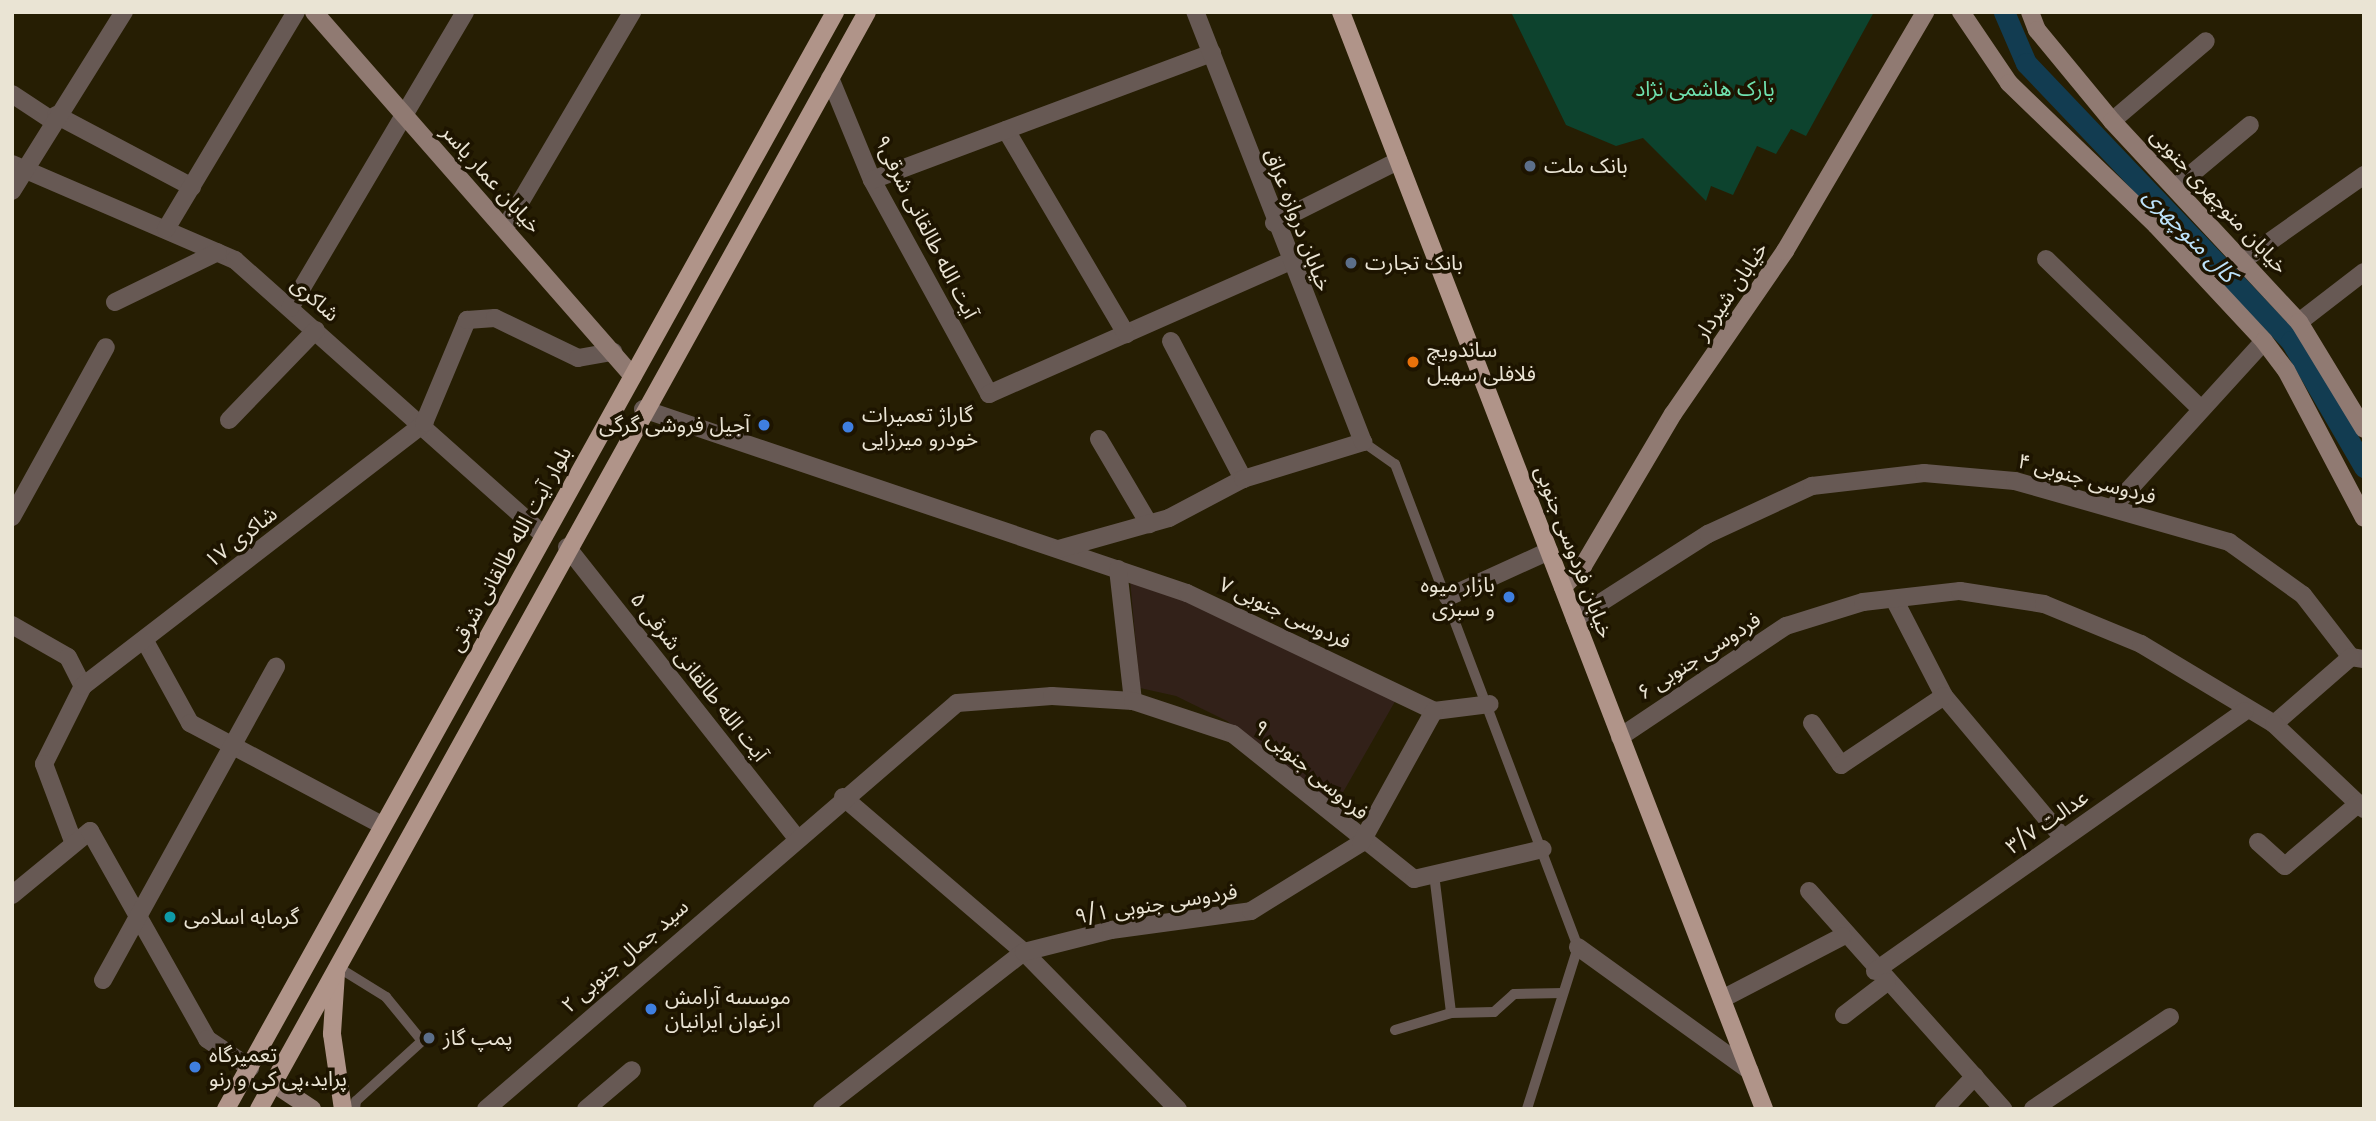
<!DOCTYPE html>
<meta charset="utf-8">
<style>
body{margin:0}
#map{position:relative;width:2376px;height:1121px;overflow:hidden;background:#261e03;font-family:Poppins,"Noto Sans Arabic",sans-serif}
div>[style]{position:absolute}
.education>*{inset:0;background:#322119}
.green>*{inset:0;background:#0d432e}
.canal>*{height:21px;margin:-10.5px;padding:0 10.5px;transform-origin:10.5px;border-radius:10.5px;background:#123c51}
.lane>*{height:10px;margin:-5px;padding:0 5px;transform-origin:5px;border-radius:5px;background:#675954}
.street>*{height:18px;margin:-9px;padding:0 9px;transform-origin:9px;border-radius:9px;background:#675954}
.secondary>*{height:18px;margin:-9px;padding:0 9px;transform-origin:9px;border-radius:9px;background:#907a72}
.primary>*{height:18px;margin:-9px;padding:0 9px;transform-origin:9px;border-radius:9px;background:#b09489}
.dots>*{width:19px;height:19px;translate:-50% -50%;box-sizing:border-box;border:4px solid #1d1400;border-radius:50%}
span{translate:-50% -50%;white-space:nowrap;text-align:center;line-height:1.15;-webkit-text-stroke:7px #1d1400;paint-order:stroke}
.park-label{font-size:21px;color:#6fe2af}
.poi-label{font-size:21px;color:#eae4d4}
.left{translate:0 -50%;text-align:left}
.right{translate:-100% -50%;text-align:right}
.street-label{font-size:21px;color:#eae4d4}
.water-label{font-size:23px;color:#bde3fb;font-style:italic}
.frame{position:absolute;inset:0;border:14px solid #eae4d4;pointer-events:none}
</style>
<div id="map">
<div class="education">
<div style="clip-path:polygon(1130px 580px,1221px 615px,1397px 698px,1334px 808px,1227px 721px,1176px 696px,1140px 688px)"></div>
</div>
<div class="green">
<div style="clip-path:polygon(1511px 12px,1874px 12px,1806px 136px,1791px 129px,1776px 154px,1757px 146px,1733px 195px,1711px 186px,1706px 201px,1643px 138px,1616px 146px,1566px 125px)"></div>
</div>
<div class="canal">
<div style="left:2004px;top:12px;width:56px;rotate:66.7deg"></div>
<div style="left:2026px;top:63px;width:384px;rotate:46.4deg"></div>
<div style="left:2291px;top:341px;width:146px;rotate:59.9deg"></div>
</div>
<div class="lane">
<div style="left:1363px;top:442px;width:39px;rotate:35deg"></div>
<div style="left:1395px;top:464px;width:517px;rotate:69.25deg"></div>
<div style="left:1578px;top:947px;width:170px;rotate:107.5deg"></div>
<div style="left:1434px;top:874px;width:140px;rotate:83deg"></div>
<div style="left:336px;top:966px;width:59px;rotate:31.8deg"></div>
<div style="left:386px;top:997px;width:57px;rotate:50.7deg"></div>
<div style="left:422px;top:1041px;width:89px;rotate:137.7deg"></div>
<div style="left:356px;top:1101px;width:8px;rotate:97deg"></div>
<div style="left:1395px;top:1030px;width:59px;rotate:-16.9deg"></div>
<div style="left:1451px;top:1013px;width:43px;rotate:-1.3deg"></div>
<div style="left:1494px;top:1012px;width:27px;rotate:-42deg"></div>
<div style="left:1514px;top:994px;width:49px;rotate:-1.2deg"></div>
</div>
<div class="street">
<div style="left:830px;top:78px;width:110px;rotate:67.6deg"></div>
<div style="left:872px;top:180px;width:244px;rotate:61.3deg"></div>
<div style="left:989px;top:394px;width:327px;rotate:-23.8deg"></div>
<div style="left:12px;top:94px;width:49px;rotate:33.4deg"></div>
<div style="left:56px;top:115px;width:154px;rotate:27.9deg"></div>
<div style="left:2112px;top:121px;width:123px;rotate:-40.4deg"></div>
<div style="left:1006px;top:130px;width:237px;rotate:59.5deg"></div>
<div style="left:12px;top:164px;width:243px;rotate:23.3deg"></div>
<div style="left:235px;top:260px;width:414px;rotate:41.7deg"></div>
<div style="left:872px;top:180px;width:363px;rotate:-20.5deg"></div>
<div style="left:2177px;top:186px;width:95px;rotate:-39.9deg"></div>
<div style="left:12px;top:191px;width:211px;rotate:-58deg"></div>
<div style="left:1274px;top:223px;width:139px;rotate:-26.6deg"></div>
<div style="left:505px;top:228px;width:251px;rotate:-59.5deg"></div>
<div style="left:166px;top:229px;width:253px;rotate:-59.1deg"></div>
<div style="left:2046px;top:259px;width:216px;rotate:44.1deg"></div>
<div style="left:2245px;top:259px;width:146px;rotate:-35.2deg"></div>
<div style="left:115px;top:302px;width:114px;rotate:-25.9deg"></div>
<div style="left:290px;top:308px;width:344px;rotate:-59.4deg"></div>
<div style="left:2299px;top:322px;width:82px;rotate:-37.6deg"></div>
<div style="left:1171px;top:341px;width:156px;rotate:62.4deg"></div>
<div style="left:643px;top:409px;width:574px;rotate:18.69deg"></div>
<div style="left:1187px;top:593px;width:274px;rotate:25.5deg"></div>
<div style="left:1434px;top:711px;width:56px;rotate:-7.1deg"></div>
<div style="left:229px;top:420px;width:125px;rotate:-46deg"></div>
<div style="left:1099px;top:439px;width:99px;rotate:59.5deg"></div>
<div style="left:2113px;top:507px;width:224px;rotate:-47.7deg"></div>
<div style="left:12px;top:517px;width:194px;rotate:-61.1deg"></div>
<div style="left:567px;top:547px;width:368px;rotate:51.7deg"></div>
<div style="left:1059px;top:549px;width:114px;rotate:-15.7deg"></div>
<div style="left:1169px;top:518px;width:84px;rotate:-27.8deg"></div>
<div style="left:1243px;top:479px;width:126px;rotate:-17.1deg"></div>
<div style="left:1363px;top:442px;width:462px;rotate:-111.3deg"></div>
<div style="left:1118px;top:569px;width:133px;rotate:83.5deg"></div>
<div style="left:1448px;top:597px;width:111px;rotate:-24.5deg"></div>
<div style="left:1894px;top:599px;width:109px;rotate:62.7deg"></div>
<div style="left:1944px;top:696px;width:185px;rotate:50deg"></div>
<div style="left:1575px;top:619px;width:158px;rotate:-32.6deg"></div>
<div style="left:1708px;top:534px;width:115px;rotate:-24.8deg"></div>
<div style="left:1812px;top:486px;width:113px;rotate:-6.6deg"></div>
<div style="left:1924px;top:473px;width:91px;rotate:5deg"></div>
<div style="left:2015px;top:481px;width:223px;rotate:15.9deg"></div>
<div style="left:2229px;top:542px;width:91px;rotate:35.6deg"></div>
<div style="left:2303px;top:595px;width:78px;rotate:52.3deg"></div>
<div style="left:2351px;top:657px;width:13px;rotate:9deg"></div>
<div style="left:12px;top:625px;width:64px;rotate:29.7deg"></div>
<div style="left:68px;top:657px;width:33px;rotate:63deg"></div>
<div style="left:83px;top:686px;width:87px;rotate:116.6deg"></div>
<div style="left:44px;top:764px;width:82px;rotate:69.4deg"></div>
<div style="left:145px;top:641px;width:94px;rotate:61.2deg"></div>
<div style="left:190px;top:723px;width:217px;rotate:28deg"></div>
<div style="left:83px;top:686px;width:431px;rotate:-37.6deg"></div>
<div style="left:424px;top:423px;width:112px;rotate:-67.3deg"></div>
<div style="left:467px;top:320px;width:28px;rotate:-4deg"></div>
<div style="left:495px;top:318px;width:92px;rotate:25.7deg"></div>
<div style="left:578px;top:358px;width:36px;rotate:-10deg"></div>
<div style="left:1812px;top:723px;width:51px;rotate:55.4deg"></div>
<div style="left:1841px;top:765px;width:124px;rotate:-33.8deg"></div>
<div style="left:2274px;top:724px;width:102px;rotate:-41deg"></div>
<div style="left:1620px;top:737px;width:200px;rotate:-33.8deg"></div>
<div style="left:1786px;top:626px;width:81px;rotate:-17.3deg"></div>
<div style="left:1863px;top:602px;width:98px;rotate:-6.5deg"></div>
<div style="left:1960px;top:591px;width:85px;rotate:8.8deg"></div>
<div style="left:2044px;top:604px;width:105px;rotate:22.4deg"></div>
<div style="left:2141px;top:644px;width:155px;rotate:31deg"></div>
<div style="left:2274px;top:724px;width:124px;rotate:43.4deg"></div>
<div style="left:843px;top:797px;width:238px;rotate:40.6deg"></div>
<div style="left:1024px;top:952px;width:220px;rotate:45.6deg"></div>
<div style="left:2258px;top:842px;width:36px;rotate:42deg"></div>
<div style="left:2285px;top:866px;width:97px;rotate:-40.4deg"></div>
<div style="left:1809px;top:891px;width:292px;rotate:48.3deg"></div>
<div style="left:12px;top:895px;width:101px;rotate:-39.4deg"></div>
<div style="left:90px;top:831px;width:239px;rotate:60.6deg"></div>
<div style="left:207px;top:1039px;width:52px;rotate:34deg"></div>
<div style="left:1578px;top:947px;width:212px;rotate:35.8deg"></div>
<div style="left:1875px;top:971px;width:452px;rotate:-35.1deg"></div>
<div style="left:103px;top:980px;width:358px;rotate:-61.1deg"></div>
<div style="left:1722px;top:999px;width:136px;rotate:-27.5deg"></div>
<div style="left:1844px;top:1015px;width:54px;rotate:-37.5deg"></div>
<div style="left:486px;top:1109px;width:622px;rotate:-40.76deg"></div>
<div style="left:957px;top:703px;width:95px;rotate:-4.2deg"></div>
<div style="left:1052px;top:696px;width:81px;rotate:3.5deg"></div>
<div style="left:1133px;top:701px;width:105px;rotate:18.3deg"></div>
<div style="left:1233px;top:734px;width:232px;rotate:38.7deg"></div>
<div style="left:1414px;top:879px;width:132px;rotate:-13.1deg"></div>
<div style="left:586px;top:1109px;width:60px;rotate:-40.3deg"></div>
<div style="left:822px;top:1109px;width:256px;rotate:-37.9deg"></div>
<div style="left:1024px;top:952px;width:90px;rotate:-14.2deg"></div>
<div style="left:1111px;top:930px;width:141px;rotate:-7.7deg"></div>
<div style="left:1251px;top:911px;width:129px;rotate:-31.7deg"></div>
<div style="left:1361px;top:843px;width:151px;rotate:-61.1deg"></div>
<div style="left:1944px;top:1109px;width:45px;rotate:-46.8deg"></div>
<div style="left:2033px;top:1109px;width:165px;rotate:-33.9deg"></div>
</div>
<div class="secondary">
<div style="left:314px;top:12px;width:484px;rotate:48.8deg"></div>
<div style="left:1961px;top:12px;width:86px;rotate:55.9deg"></div>
<div style="left:2009px;top:83px;width:204px;rotate:44deg"></div>
<div style="left:2156px;top:225px;width:158px;rotate:47deg"></div>
<div style="left:2264px;top:341px;width:36px;rotate:53deg"></div>
<div style="left:2286px;top:370px;width:167px;rotate:62.2deg"></div>
<div style="left:2030px;top:12px;width:19px;rotate:69deg"></div>
<div style="left:2037px;top:30px;width:118px;rotate:50.5deg"></div>
<div style="left:2112px;top:121px;width:275px;rotate:47.1deg"></div>
<div style="left:2299px;top:322px;width:125px;rotate:58.7deg"></div>
<div style="left:1563px;top:587px;width:29px;rotate:-46deg"></div>
<div style="left:1583px;top:566px;width:177px;rotate:-59.4deg"></div>
<div style="left:1673px;top:414px;width:198px;rotate:-55.5deg"></div>
<div style="left:1785px;top:251px;width:277px;rotate:-59.6deg"></div>
<div style="left:273px;top:1083px;width:47px;rotate:33.7deg"></div>
</div>
<div class="primary">
<div style="left:1341px;top:12px;width:1176px;rotate:68.91deg"></div>
<div style="left:336px;top:973px;width:61px;rotate:93.8deg"></div>
<div style="left:332px;top:1034px;width:76px;rotate:81.7deg"></div>
<div style="left:226px;top:1109px;width:1255px;rotate:-60.96deg"></div>
<div style="left:259px;top:1109px;width:1254px;rotate:-61deg"></div>
</div>
<div class="dots">
<div style="left:1530px;top:166px;background:#5c6f8a"></div>
<div style="left:1351px;top:263px;background:#5c6f8a"></div>
<div style="left:1413px;top:362px;background:#e8710a"></div>
<div style="left:764px;top:425px;background:#3f7fe0"></div>
<div style="left:848px;top:427px;background:#3f7fe0"></div>
<div style="left:1509px;top:597px;background:#3f7fe0"></div>
<div style="left:170px;top:917px;background:#0f9aa8"></div>
<div style="left:651px;top:1009px;background:#3f7fe0"></div>
<div style="left:429px;top:1038px;background:#5c6f8a"></div>
<div style="left:195px;top:1067px;background:#3f7fe0"></div>
</div>
<div class="park-label">
<span style="left:1705px;top:89px">پارک هاشمی نژاد</span>
</div>
<div class="poi-label">
<span class="left" style="left:1544px;top:166px">بانک ملت</span>
<span class="left" style="left:1365px;top:263px">بانک تجارت</span>
<span class="left" style="left:1427px;top:362px">ساندویچ<br>فلافلی سهیل</span>
<span class="left" style="left:862px;top:427px">گاراژ تعمیرات<br>خودرو میرزایی</span>
<span class="right" style="left:750px;top:425px">آجیل فروشی گرگی</span>
<span class="right" style="left:1495px;top:597px">بازار میوه<br>و سبزی</span>
<span class="left" style="left:184px;top:917px">گرمابه اسلامی</span>
<span class="left" style="left:665px;top:1009px">موسسه آرامش<br>ارغوان ایرانیان</span>
<span class="left" style="left:443px;top:1038px">پمپ گاز</span>
<span class="left" style="left:209px;top:1067px">تعمیرگاه<br>پراید،پی کی و رنو</span>
</div>
<div class="street-label">
<span style="left:491px;top:179px;rotate:48deg">خیابان عمار یاسر</span>
<span style="left:2219px;top:201px;rotate:47deg">خیابان منوچهری جنوبی</span>
<span style="left:1298px;top:220px;rotate:69deg">خیابان دروازه عراق</span>
<span style="left:926px;top:227px;rotate:63deg">آیت الله طالقانی شرقی۹</span>
<span style="left:1731px;top:291px;rotate:-56deg">خیابان شیردار</span>
<span style="left:315px;top:299px;rotate:41deg">شاکری</span>
<span style="left:2087px;top:479px;rotate:15deg">فردوسی جنوبی ۴</span>
<span style="left:241px;top:537px;rotate:-38deg">شاکری ۱۷</span>
<span style="left:510px;top:549px;rotate:-61deg">بلوار آیت الله طالقانی شرقی</span>
<span style="left:1574px;top:552px;rotate:69deg">خیابان فردوسی جنوبی</span>
<span style="left:1285px;top:613px;rotate:25deg">فردوسی جنوبی ۷</span>
<span style="left:1699px;top:656px;rotate:-33deg">فردوسی جنوبی ۶</span>
<span style="left:699px;top:677px;rotate:52deg">آیت الله طالقانی شرقی ۵</span>
<span style="left:1311px;top:770px;rotate:40deg">فردوسی جنوبی ۹</span>
<span style="left:2047px;top:822px;rotate:-35deg">عدالت ۳/۷</span>
<span style="left:1156px;top:904px;rotate:-9deg">فردوسی جنوبی ۹/۱</span>
<span style="left:625px;top:956px;rotate:-41deg">سید جمال جنوبی ۲</span>
</div>
<div class="water-label">
<span style="left:2190px;top:235px;rotate:46deg">کال منوچهری</span>
</div>
<div class="frame"></div>
</div>
